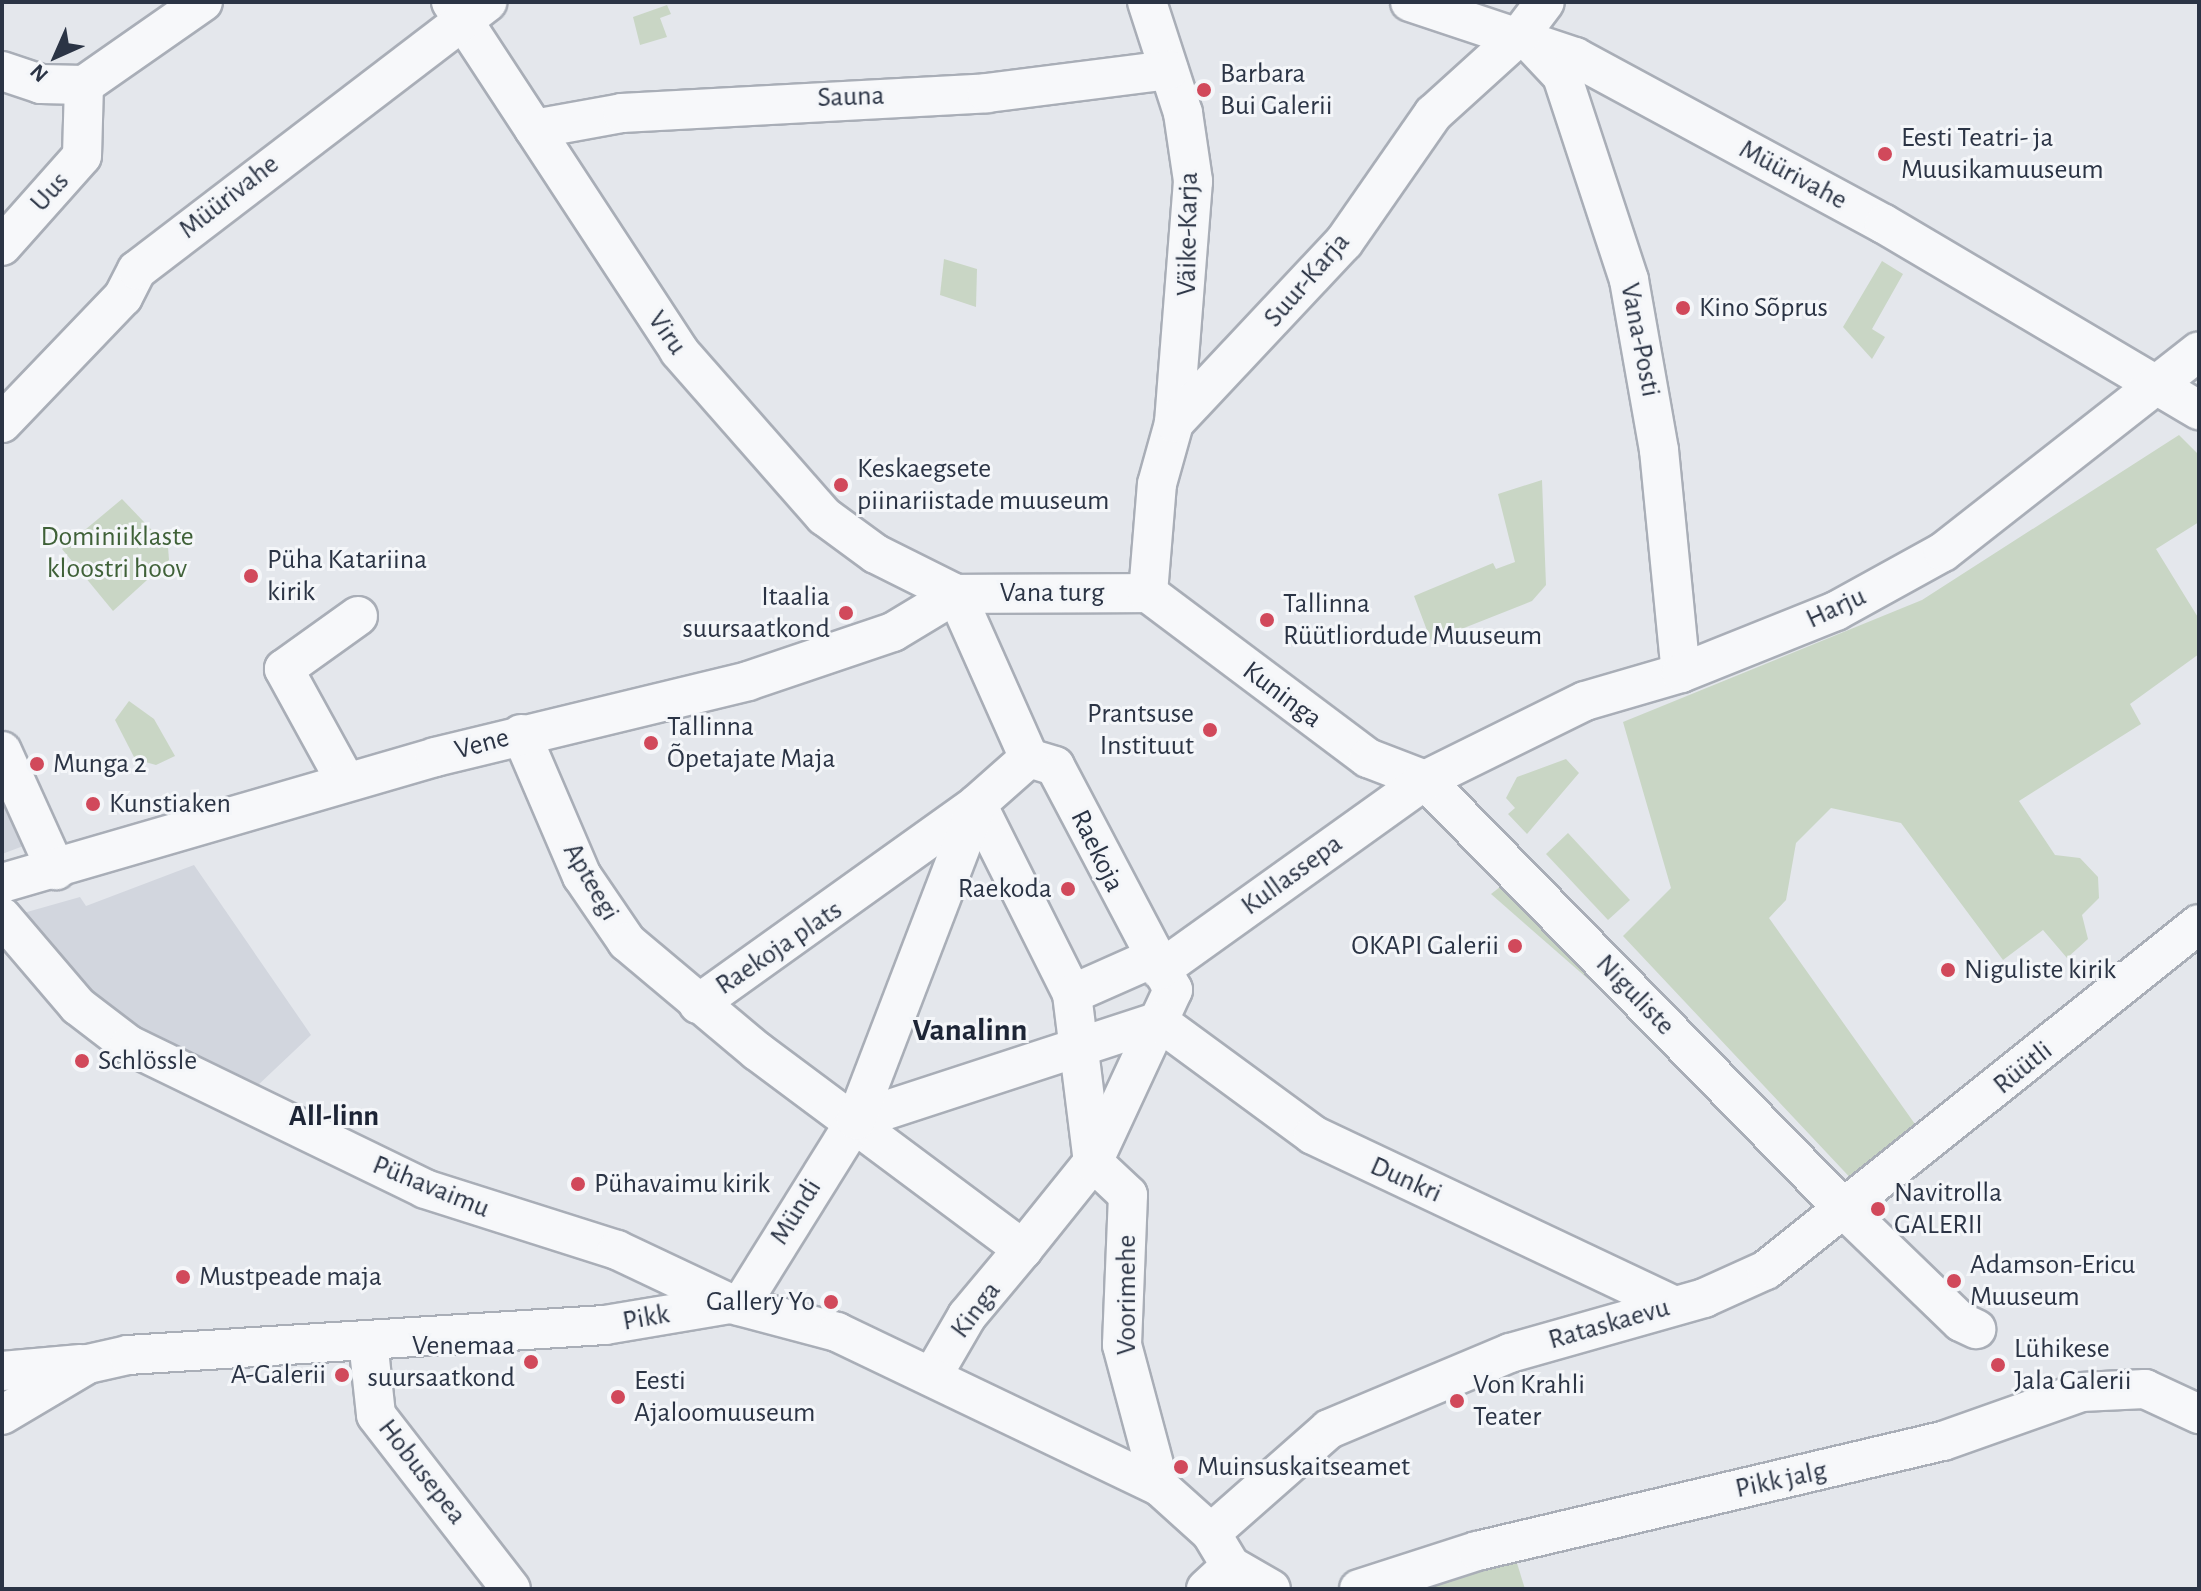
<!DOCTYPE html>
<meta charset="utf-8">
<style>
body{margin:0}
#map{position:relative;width:2201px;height:1591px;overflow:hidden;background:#e4e7ec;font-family:"Alegreya Sans",sans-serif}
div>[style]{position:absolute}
.built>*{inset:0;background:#d2d6de}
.green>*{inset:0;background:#c9d6c5}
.roads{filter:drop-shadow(2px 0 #a9aeb7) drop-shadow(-2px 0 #a9aeb7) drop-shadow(0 2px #a9aeb7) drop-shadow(0 -2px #a9aeb7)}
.minor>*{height:38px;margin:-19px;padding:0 19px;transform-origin:19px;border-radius:19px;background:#f7f8fa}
.dots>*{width:22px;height:22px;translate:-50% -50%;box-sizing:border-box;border:4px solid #f4f6f9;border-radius:50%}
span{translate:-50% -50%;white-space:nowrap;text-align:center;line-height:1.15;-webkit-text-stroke:6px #f4f6f9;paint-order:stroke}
.poi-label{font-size:28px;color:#2b3445}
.left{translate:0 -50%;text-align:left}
.right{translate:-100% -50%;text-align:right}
.street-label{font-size:28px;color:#2b3445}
.park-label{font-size:28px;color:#3f6138}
.neighbourhood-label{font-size:30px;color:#1d2536;font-weight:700}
.quarter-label{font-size:32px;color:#1d2536;font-weight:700}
.frame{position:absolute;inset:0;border:4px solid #2b3445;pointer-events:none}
.north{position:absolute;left:16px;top:16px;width:80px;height:80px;-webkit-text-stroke:6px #f4f6f9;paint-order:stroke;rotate:225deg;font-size:22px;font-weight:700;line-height:32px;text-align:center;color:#2b3445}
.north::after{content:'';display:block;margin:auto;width:28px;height:36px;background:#2b3445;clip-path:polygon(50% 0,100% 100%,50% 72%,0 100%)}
</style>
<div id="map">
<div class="built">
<div style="clip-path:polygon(2px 787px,26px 845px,2px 854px)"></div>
<div style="clip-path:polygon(194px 865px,311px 1035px,256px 1087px,142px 1033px,92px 998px,20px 914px,80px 897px,86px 906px)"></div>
</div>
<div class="green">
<div style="clip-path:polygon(667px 5px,671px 14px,660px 18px,667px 37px,640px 45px,633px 17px)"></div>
<div style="clip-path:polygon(944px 259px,977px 269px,976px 307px,940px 295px)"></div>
<div style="clip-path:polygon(1882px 261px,1903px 274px,1872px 329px,1885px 337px,1872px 359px,1843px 327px)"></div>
<div style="clip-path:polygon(2179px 435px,2199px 455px,2199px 522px,2156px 549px,2199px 619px,2199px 654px,2130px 704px,2141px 724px,2019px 801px,2055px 855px,2080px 858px,2098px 877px,2099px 898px,2082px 915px,2088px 939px,2067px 958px,2043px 930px,2003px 960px,1901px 823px,1831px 808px,1796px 843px,1786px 900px,1769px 918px,1922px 1134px,1858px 1186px,1623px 936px,1671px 888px,1623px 722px,1922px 600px)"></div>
<div style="clip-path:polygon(1542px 480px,1546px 585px,1532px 601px,1431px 641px,1414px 596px,1493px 563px,1496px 569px,1515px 562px,1498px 494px)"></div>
<div style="clip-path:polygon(122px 499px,168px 547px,169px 560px,113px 611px,62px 549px)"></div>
<div style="clip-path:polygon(129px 701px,154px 719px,175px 756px,156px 765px,135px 759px,115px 720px)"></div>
<div style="clip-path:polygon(1566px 759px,1579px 773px,1527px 834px,1508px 814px,1515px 808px,1506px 798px,1517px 777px)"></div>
<div style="clip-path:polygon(1568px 833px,1630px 900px,1608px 920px,1546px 854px)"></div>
<div style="clip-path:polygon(1500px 887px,1506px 887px,1627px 1013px,1491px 894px)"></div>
<div style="clip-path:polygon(1516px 1560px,1525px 1589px,1421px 1589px)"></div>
</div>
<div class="roads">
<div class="minor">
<div style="left:451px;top:2px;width:417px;rotate:56.8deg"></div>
<div style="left:679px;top:351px;width:220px;rotate:48.7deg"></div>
<div style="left:824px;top:516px;width:64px;rotate:36.2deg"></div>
<div style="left:876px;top:554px;width:89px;rotate:26.6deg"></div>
<div style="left:956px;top:594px;width:192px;rotate:-0.3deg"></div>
<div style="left:1147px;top:2px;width:117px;rotate:72deg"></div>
<div style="left:1183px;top:113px;width:69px;rotate:81.6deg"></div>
<div style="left:1193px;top:181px;width:243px;rotate:94.5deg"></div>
<div style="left:1410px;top:2px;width:174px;rotate:18.4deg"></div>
<div style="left:1575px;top:57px;width:351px;rotate:28.4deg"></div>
<div style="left:1884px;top:224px;width:366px;rotate:30.6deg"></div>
<div style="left:1532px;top:44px;width:44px;rotate:46.8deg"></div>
<div style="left:1562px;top:76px;width:215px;rotate:71.8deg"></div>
<div style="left:1629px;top:280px;width:173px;rotate:80deg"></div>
<div style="left:1659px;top:450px;width:224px;rotate:84.4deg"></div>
<div style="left:2px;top:71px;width:41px;rotate:18.4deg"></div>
<div style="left:41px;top:84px;width:43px;rotate:1.3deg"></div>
<div style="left:84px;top:85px;width:145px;rotate:-34.9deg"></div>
<div style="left:534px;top:129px;width:89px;rotate:-10.3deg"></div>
<div style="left:622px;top:113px;width:366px;rotate:-3.1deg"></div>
<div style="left:987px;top:93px;width:183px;rotate:-7.2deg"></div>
<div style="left:2px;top:246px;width:120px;rotate:-48.4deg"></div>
<div style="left:82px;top:156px;width:71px;rotate:-88.4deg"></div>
<div style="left:2px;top:423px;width:175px;rotate:-46.2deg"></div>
<div style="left:123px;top:297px;width:30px;rotate:-63deg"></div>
<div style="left:137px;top:270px;width:441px;rotate:-37.4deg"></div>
<div style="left:1148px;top:593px;width:275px;rotate:36.9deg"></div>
<div style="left:1368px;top:758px;width:61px;rotate:21.1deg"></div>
<div style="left:1425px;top:780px;width:601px;rotate:45.67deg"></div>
<div style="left:1845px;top:1210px;width:161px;rotate:44deg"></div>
<div style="left:1961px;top:1322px;width:17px;rotate:25deg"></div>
<div style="left:1148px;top:593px;width:109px;rotate:-85.3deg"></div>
<div style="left:1157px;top:484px;width:63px;rotate:-74.4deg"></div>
<div style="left:1174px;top:423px;width:248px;rotate:-46.8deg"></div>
<div style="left:1344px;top:242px;width:156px;rotate:-55.2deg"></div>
<div style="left:1433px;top:114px;width:118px;rotate:-42.2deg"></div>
<div style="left:1520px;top:35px;width:41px;rotate:-52.9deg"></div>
<div style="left:521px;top:734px;width:155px;rotate:66.8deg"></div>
<div style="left:582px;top:876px;width:80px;rotate:55.7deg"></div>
<div style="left:627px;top:942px;width:170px;rotate:40deg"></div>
<div style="left:757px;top:1051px;width:332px;rotate:36.7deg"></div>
<div style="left:1023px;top:1249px;width:112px;rotate:-51.2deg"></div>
<div style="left:1093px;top:1162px;width:190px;rotate:-65.1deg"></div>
<div style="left:1173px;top:990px;width:253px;rotate:-117.8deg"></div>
<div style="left:1055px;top:766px;width:27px;rotate:-163deg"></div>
<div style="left:2px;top:751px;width:131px;rotate:65.6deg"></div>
<div style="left:346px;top:782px;width:129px;rotate:-118.8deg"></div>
<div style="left:284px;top:669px;width:91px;rotate:-35.6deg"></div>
<div style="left:2px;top:883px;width:451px;rotate:-16.2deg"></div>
<div style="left:435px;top:757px;width:322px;rotate:-13.6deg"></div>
<div style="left:748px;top:681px;width:153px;rotate:-18.7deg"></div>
<div style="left:893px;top:632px;width:74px;rotate:-31.1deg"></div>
<div style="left:2px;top:917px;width:117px;rotate:49.5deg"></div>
<div style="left:78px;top:1006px;width:64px;rotate:37.4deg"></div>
<div style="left:129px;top:1045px;width:329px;rotate:25.9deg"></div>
<div style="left:425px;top:1189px;width:201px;rotate:17.6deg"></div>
<div style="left:617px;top:1250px;width:126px;rotate:25.3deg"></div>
<div style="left:1160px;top:970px;width:326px;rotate:-35.6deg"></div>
<div style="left:1425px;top:780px;width:178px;rotate:-26.3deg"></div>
<div style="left:1585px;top:701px;width:100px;rotate:-16.3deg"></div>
<div style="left:1681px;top:673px;width:167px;rotate:-21.8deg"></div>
<div style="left:1836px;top:611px;width:122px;rotate:-28.9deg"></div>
<div style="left:1943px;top:552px;width:325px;rotate:-38.1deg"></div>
<div style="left:1072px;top:994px;width:169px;rotate:82.9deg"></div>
<div style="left:1093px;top:1162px;width:48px;rotate:43.3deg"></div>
<div style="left:1128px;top:1195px;width:150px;rotate:92.3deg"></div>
<div style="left:1122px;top:1345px;width:147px;rotate:75deg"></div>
<div style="left:698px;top:1004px;width:343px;rotate:-35.6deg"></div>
<div style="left:977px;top:804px;width:212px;rotate:63.4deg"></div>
<div style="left:1072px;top:994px;width:86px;rotate:-23.9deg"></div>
<div style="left:1158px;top:1021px;width:192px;rotate:36.3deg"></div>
<div style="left:1313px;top:1135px;width:398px;rotate:25.3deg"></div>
<div style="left:856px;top:1120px;width:318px;rotate:-18.1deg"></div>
<div style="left:740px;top:1306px;width:219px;rotate:-58.1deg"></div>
<div style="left:856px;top:1120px;width:338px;rotate:-69deg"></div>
<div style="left:977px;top:804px;width:69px;rotate:-41.5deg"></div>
<div style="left:1029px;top:758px;width:180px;rotate:-114deg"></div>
<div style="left:368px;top:1341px;width:74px;rotate:83.8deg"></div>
<div style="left:376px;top:1415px;width:220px;rotate:52.2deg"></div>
<div style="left:2px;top:1371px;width:79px;rotate:-5.1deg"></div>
<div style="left:934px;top:1373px;width:66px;rotate:-59.9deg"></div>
<div style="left:967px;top:1316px;width:87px;rotate:-50.1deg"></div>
<div style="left:2px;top:1415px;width:100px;rotate:-30.7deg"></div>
<div style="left:88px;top:1364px;width:41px;rotate:-12.7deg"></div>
<div style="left:128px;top:1355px;width:478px;rotate:-3.6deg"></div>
<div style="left:605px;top:1325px;width:128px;rotate:-9.5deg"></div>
<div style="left:731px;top:1304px;width:110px;rotate:14.8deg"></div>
<div style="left:837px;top:1332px;width:358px;rotate:25.6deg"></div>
<div style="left:1160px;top:1487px;width:69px;rotate:42deg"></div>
<div style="left:1211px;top:1533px;width:39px;rotate:59deg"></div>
<div style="left:1231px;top:1566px;width:46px;rotate:29.9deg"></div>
<div style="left:1211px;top:1533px;width:157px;rotate:-41.4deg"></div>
<div style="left:1329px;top:1429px;width:196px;rotate:-22.8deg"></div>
<div style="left:1510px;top:1353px;width:202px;rotate:-15.8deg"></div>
<div style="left:1704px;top:1298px;width:68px;rotate:-24.3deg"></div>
<div style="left:1766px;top:1270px;width:554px;rotate:-38.63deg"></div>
<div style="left:1206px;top:1589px;width:34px;rotate:-43deg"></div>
<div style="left:1359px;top:1589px;width:124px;rotate:-17.9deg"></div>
<div style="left:1477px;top:1551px;width:479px;rotate:-13.3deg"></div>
<div style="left:1943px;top:1441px;width:146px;rotate:-19.5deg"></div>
<div style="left:2081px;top:1392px;width:64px;rotate:-2.7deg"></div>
<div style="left:2145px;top:1389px;width:60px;rotate:24.8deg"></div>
</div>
</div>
<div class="dots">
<div style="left:1204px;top:90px;background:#d1495b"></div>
<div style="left:1885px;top:154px;background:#d1495b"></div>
<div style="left:1683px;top:308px;background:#d1495b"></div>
<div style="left:841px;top:485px;background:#d1495b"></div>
<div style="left:251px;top:576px;background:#d1495b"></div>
<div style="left:846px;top:613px;background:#d1495b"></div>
<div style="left:1267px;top:620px;background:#d1495b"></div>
<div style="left:1210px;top:730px;background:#d1495b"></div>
<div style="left:651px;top:743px;background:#d1495b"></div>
<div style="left:37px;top:764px;background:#d1495b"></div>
<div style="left:93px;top:804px;background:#d1495b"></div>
<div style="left:1068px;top:889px;background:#d1495b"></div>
<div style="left:1515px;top:946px;background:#d1495b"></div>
<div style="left:1948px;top:970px;background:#d1495b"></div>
<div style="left:82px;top:1061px;background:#d1495b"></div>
<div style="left:578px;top:1184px;background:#d1495b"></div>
<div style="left:1878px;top:1209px;background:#d1495b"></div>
<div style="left:183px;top:1277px;background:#d1495b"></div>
<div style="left:1954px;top:1281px;background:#d1495b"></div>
<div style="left:831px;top:1302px;background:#d1495b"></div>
<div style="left:531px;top:1362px;background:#d1495b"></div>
<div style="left:1998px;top:1365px;background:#d1495b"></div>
<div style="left:342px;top:1375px;background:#d1495b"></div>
<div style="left:618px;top:1397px;background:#d1495b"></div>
<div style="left:1457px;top:1401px;background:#d1495b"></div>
<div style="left:1181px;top:1467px;background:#d1495b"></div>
</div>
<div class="poi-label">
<span class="left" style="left:1220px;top:90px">Barbara<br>Bui Galerii</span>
<span class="left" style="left:1901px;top:154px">Eesti Teatri- ja<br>Muusikamuuseum</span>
<span class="left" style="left:1699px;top:308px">Kino Sõprus</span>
<span class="left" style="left:857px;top:485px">Keskaegsete<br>piinariistade muuseum</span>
<span class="left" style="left:267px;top:576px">Püha Katariina<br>kirik</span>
<span class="right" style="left:830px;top:613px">Itaalia<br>suursaatkond</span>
<span class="left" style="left:1283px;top:620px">Tallinna<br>Rüütliordude Muuseum</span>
<span class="right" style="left:1194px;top:730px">Prantsuse<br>Instituut</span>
<span class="left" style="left:667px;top:743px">Tallinna<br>Õpetajate Maja</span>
<span class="left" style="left:53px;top:764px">Munga 2</span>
<span class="left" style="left:109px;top:804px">Kunstiaken</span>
<span class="right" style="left:1052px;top:889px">Raekoda</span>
<span class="right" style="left:1499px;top:946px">OKAPI Galerii</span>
<span class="left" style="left:1964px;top:970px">Niguliste kirik</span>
<span class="left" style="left:98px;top:1061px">Schlössle</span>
<span class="left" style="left:594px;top:1184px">Pühavaimu kirik</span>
<span class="left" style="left:1894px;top:1209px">Navitrolla<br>GALERII</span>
<span class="left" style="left:1970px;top:1281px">Adamson-Ericu<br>Muuseum</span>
<span class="left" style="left:199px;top:1277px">Mustpeade maja</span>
<span class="right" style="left:815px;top:1302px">Gallery Yo</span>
<span class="right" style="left:515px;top:1362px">Venemaa<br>suursaatkond</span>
<span class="left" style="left:2014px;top:1365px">Lühikese<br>Jala Galerii</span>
<span class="right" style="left:326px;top:1375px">A-Galerii</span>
<span class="left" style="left:634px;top:1397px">Eesti<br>Ajaloomuuseum</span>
<span class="left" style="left:1473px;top:1401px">Von Krahli<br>Teater</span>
<span class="left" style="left:1197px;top:1467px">Muinsuskaitseamet</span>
</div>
<div class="street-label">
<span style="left:851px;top:97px;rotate:-2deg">Sauna</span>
<span style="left:1793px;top:175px;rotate:28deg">Müürivahe</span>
<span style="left:50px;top:192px;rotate:-48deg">Uus</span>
<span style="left:229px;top:197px;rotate:-38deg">Müürivahe</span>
<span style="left:1188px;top:234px;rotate:-89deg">Väike-Karja</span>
<span style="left:1307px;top:280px;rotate:-49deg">Suur-Karja</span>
<span style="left:667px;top:333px;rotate:55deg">Viru</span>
<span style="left:1640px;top:340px;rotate:79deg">Vana-Posti</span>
<span style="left:1052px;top:593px">Vana turg</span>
<span style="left:1836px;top:608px;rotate:-25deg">Harju</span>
<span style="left:1282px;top:695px;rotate:37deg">Kuninga</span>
<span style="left:482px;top:744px;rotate:-15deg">Vene</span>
<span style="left:1097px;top:851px;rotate:64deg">Raekoja</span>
<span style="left:1292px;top:875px;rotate:-36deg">Kullassepa</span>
<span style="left:591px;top:882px;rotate:60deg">Apteegi</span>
<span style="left:779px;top:948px;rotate:-34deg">Raekoja plats</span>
<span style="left:1635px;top:995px;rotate:46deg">Niguliste</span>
<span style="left:2023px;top:1068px;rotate:-39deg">Rüütli</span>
<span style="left:1406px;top:1180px;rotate:24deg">Dunkri</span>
<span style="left:431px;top:1187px;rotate:22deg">Pühavaimu</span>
<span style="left:796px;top:1212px;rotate:-58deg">Mündi</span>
<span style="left:1127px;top:1295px;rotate:-90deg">Voorimehe</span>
<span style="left:976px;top:1310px;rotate:-53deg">Kinga</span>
<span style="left:646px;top:1318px;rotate:-10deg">Pikk</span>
<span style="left:1609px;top:1324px;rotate:-16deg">Rataskaevu</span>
<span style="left:422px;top:1472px;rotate:52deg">Hobusepea</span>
<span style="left:1781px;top:1480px;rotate:-12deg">Pikk jalg</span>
</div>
<div class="park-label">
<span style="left:117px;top:553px">Dominiiklaste<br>kloostri hoov</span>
</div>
<div class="neighbourhood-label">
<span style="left:334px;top:1116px">All-linn</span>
</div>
<div class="quarter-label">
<span style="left:970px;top:1030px">Vanalinn</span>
</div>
<div class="frame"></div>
<div class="north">N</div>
</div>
